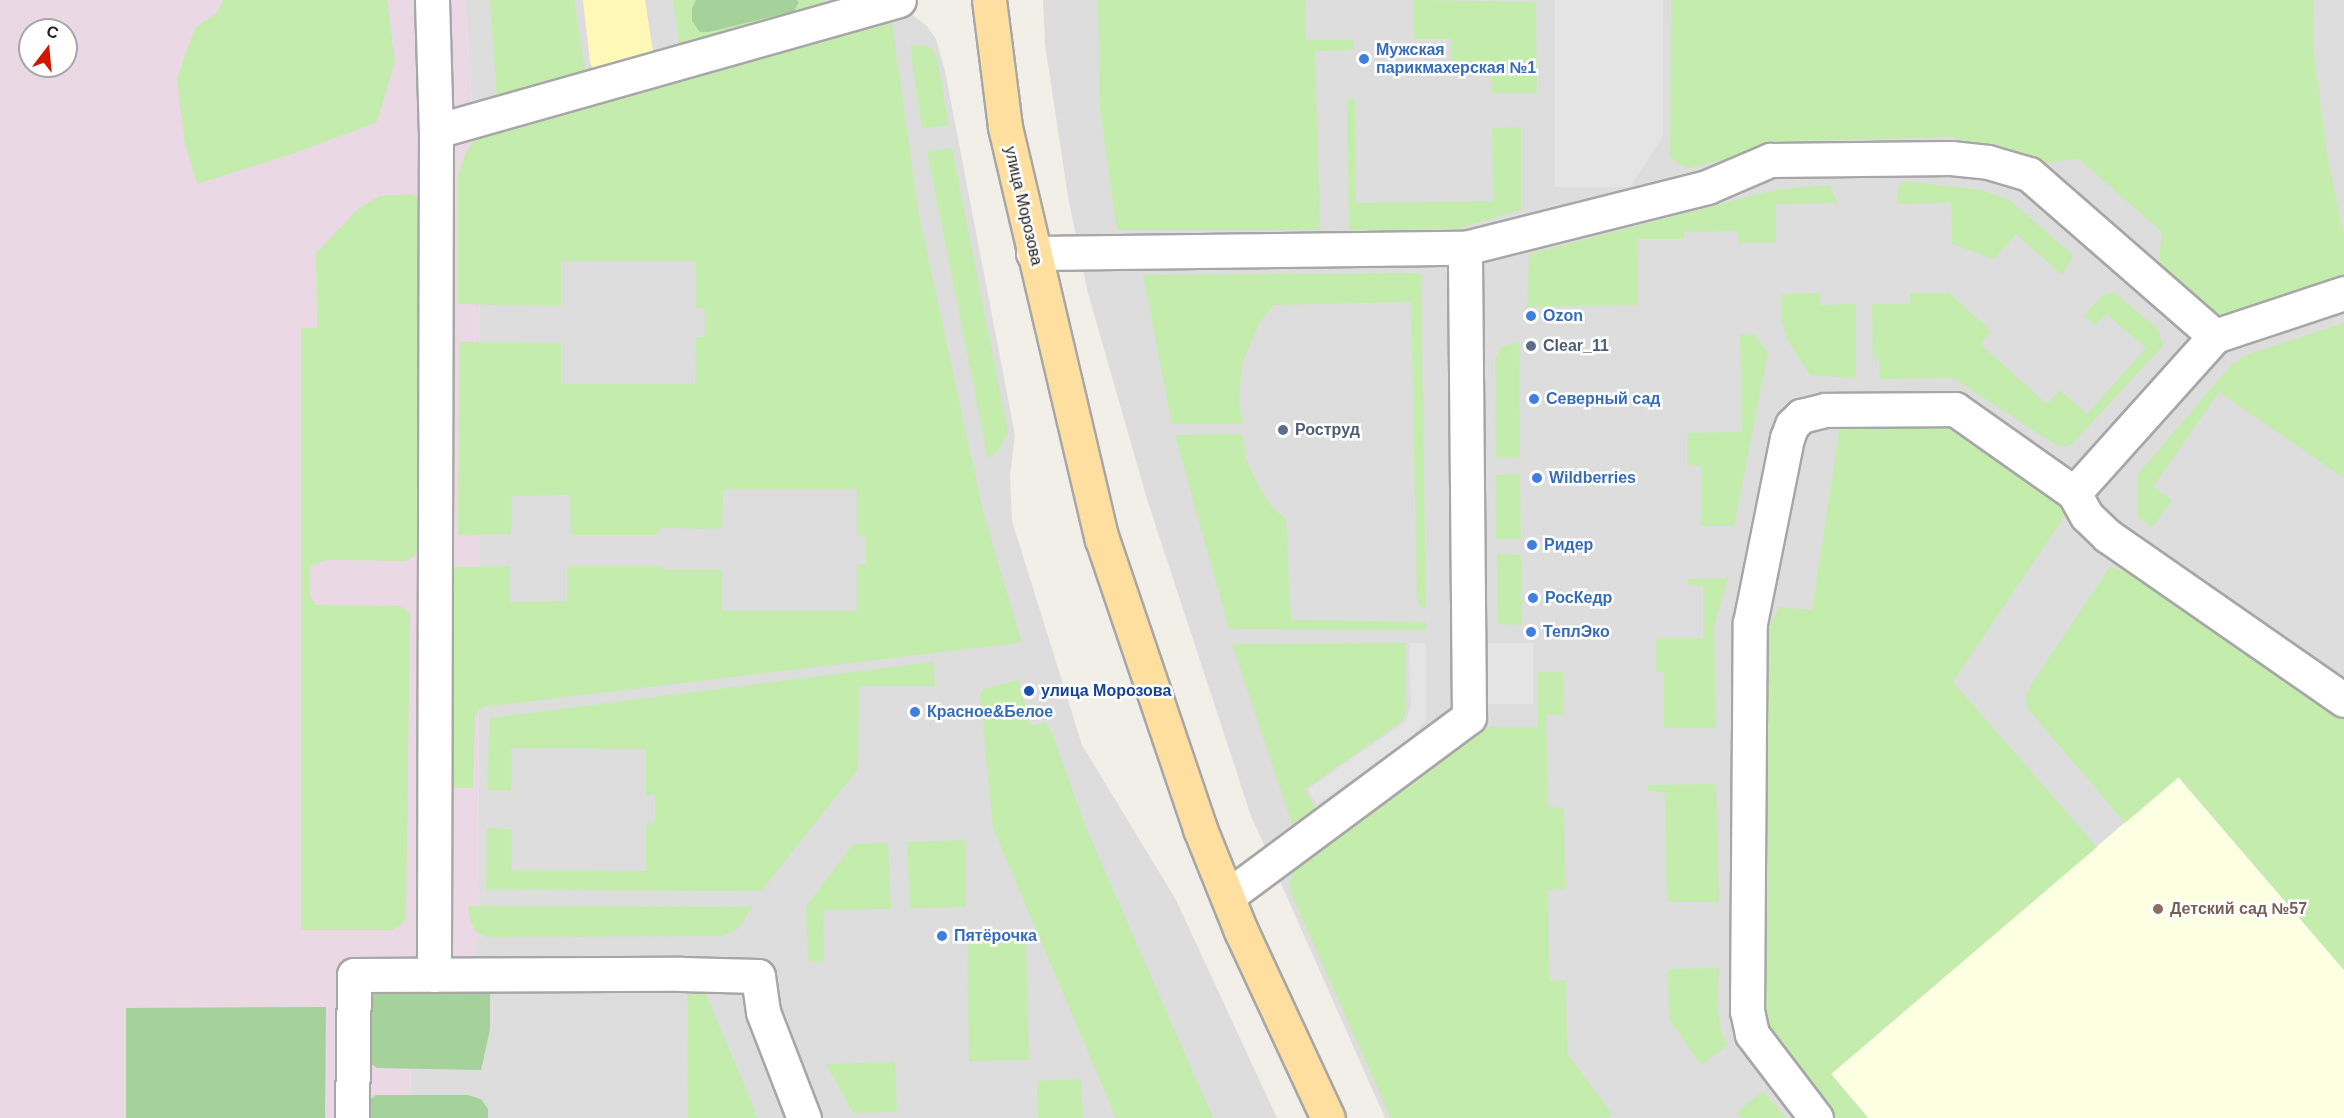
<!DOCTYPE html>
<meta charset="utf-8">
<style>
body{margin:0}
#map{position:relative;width:2344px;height:1118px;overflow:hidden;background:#f1efe7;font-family:Arial,sans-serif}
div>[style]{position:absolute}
.residential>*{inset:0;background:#dedddd}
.industrial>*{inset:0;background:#ead9e5}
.education>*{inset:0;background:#fcffe2}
.grass>*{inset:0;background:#c4ecac}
.forest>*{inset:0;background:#a5d19b}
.sand>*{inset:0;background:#fff8b7}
.parking>*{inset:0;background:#e4e4e4}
.roads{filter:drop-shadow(2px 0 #a7a7a7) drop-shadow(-2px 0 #a7a7a7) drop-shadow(0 2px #a7a7a7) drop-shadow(0 -2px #a7a7a7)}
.minor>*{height:33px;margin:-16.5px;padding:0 16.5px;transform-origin:16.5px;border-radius:16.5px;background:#fff}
.major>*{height:33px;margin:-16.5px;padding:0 16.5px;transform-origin:16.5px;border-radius:16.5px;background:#fedf9f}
.dots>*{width:16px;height:16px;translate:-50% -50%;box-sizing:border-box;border:3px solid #fff;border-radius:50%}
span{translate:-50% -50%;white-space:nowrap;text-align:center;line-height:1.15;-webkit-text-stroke:5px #fff;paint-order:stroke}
.shop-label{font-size:16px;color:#366cbe;font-weight:700}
.left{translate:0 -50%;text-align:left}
.street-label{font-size:16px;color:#202020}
.service-label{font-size:16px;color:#4e5e75;font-weight:700}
.transit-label{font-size:16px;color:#164399;font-weight:700}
.education-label{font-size:16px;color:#785e54;font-weight:700}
.north{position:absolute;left:18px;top:18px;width:60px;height:60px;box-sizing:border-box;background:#fff;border:2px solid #a6a6a6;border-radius:50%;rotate:16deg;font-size:16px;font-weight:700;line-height:24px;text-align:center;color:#202020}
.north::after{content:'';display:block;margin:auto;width:21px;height:27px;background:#d11700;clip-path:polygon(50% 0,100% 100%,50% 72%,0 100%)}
</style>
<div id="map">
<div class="residential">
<div style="clip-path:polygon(465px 0,902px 0,906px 10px,927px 26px,936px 39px,945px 71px,1015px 435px,1010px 475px,1012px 521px,1082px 745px,1176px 900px,1277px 1118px,410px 1118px,411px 1049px,478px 960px,480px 222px)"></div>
<div style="clip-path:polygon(1043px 0,2344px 0,2344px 1118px,1385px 1118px,1251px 816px,1147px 499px,1088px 293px,1068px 197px,1045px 44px)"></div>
</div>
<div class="industrial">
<div style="clip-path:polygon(evenodd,0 0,465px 0,480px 222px,478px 960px,411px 1049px,410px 1118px,0 1118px,0 0,30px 30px,66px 30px,66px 66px,30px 66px,30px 30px)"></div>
</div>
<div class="education">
<div style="clip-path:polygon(2178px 777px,2344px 970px,2344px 1118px,1868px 1118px,1831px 1074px)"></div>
</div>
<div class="grass">
<div style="clip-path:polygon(223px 0,387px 0,395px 62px,377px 122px,298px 152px,197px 184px,185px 144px,177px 79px,195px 28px,218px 12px)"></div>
<div style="clip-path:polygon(490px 0,574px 0,586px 76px,497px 99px)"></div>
<div style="clip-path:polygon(673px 0,824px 0,831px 11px,680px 50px)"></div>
<div style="clip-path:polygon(1098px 0,1305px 0,1306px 40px,1354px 40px,1354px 50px,1315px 51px,1320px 230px,1117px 230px,1100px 110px)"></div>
<div style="clip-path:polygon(1413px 0,1536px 2px,1537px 93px,1491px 93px,1491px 70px,1451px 71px,1451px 39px,1414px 39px)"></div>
<div style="clip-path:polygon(1671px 0,2313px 0,2314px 54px,2327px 154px,2344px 236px,2344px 282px,2225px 316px,2216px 315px,2209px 311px,2162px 265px,2159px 259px,2162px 232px,2079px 159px,2038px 164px,1952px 137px,1796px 141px,1691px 168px,1681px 165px,1670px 157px)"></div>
<div style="clip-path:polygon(891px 17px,919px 215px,983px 512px,1021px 640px,1018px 643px,482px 707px,475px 715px,473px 788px,454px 788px,450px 786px,451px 567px,510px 566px,510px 602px,567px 601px,567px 566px,663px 566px,665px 570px,722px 570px,722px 611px,857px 611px,857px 564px,866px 564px,866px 536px,857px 536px,857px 489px,723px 489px,722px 529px,661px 528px,657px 535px,571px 535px,570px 495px,511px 496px,511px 534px,458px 535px,459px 342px,561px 343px,561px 384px,695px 384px,696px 337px,705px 337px,705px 309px,696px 308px,696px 261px,561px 261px,561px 306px,458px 304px,458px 175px,466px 152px,479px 132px)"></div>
<div style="clip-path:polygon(924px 45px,932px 49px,937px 58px,949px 125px,922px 129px,910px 46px)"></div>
<div style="clip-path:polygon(1347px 99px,1355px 99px,1356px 203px,1493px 201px,1492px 128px,1521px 127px,1521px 210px,1457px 229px,1349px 230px)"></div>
<div style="clip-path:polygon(952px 148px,1008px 433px,999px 449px,988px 459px,927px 151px)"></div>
<div style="clip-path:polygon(1903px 181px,1981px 190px,2008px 199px,2072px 254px,2072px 259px,2062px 275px,2016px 234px,1994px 259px,1952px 244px,1951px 203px,1897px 204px,1898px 189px)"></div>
<div style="clip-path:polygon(1829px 185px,1838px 203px,1776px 204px,1776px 243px,1739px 243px,1738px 231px,1684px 232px,1684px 239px,1637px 239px,1638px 305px,1527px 307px,1529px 254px,1774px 190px)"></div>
<div style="clip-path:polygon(411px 194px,421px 199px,419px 549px,413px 557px,405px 561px,325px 560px,310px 566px,310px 597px,316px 605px,400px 606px,410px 613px,406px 918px,401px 925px,392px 930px,301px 930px,301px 328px,317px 328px,316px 253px,360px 207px,380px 196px)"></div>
<div style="clip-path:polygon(1419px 273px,1421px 275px,1426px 608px,1422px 608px,1417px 601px,1411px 302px,1274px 305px,1260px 322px,1242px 363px,1239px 401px,1243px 424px,1172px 424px,1143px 275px)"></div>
<div style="clip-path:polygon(2114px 292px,2158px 329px,2163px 346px,2072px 444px,2066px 446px,2056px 445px,1953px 378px,1880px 379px,1879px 360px,1873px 360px,1872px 304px,1910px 304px,1910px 293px,1949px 293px,1991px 331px,1980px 344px,2047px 404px,2060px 390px,2087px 414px,2146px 348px,2106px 314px,2095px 325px,2084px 316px,2101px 296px)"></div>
<div style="clip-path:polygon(1820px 293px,1820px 305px,1856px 304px,1856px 378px,1810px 375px,1788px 341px,1781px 319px,1781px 294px)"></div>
<div style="clip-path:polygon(2344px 323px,2344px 478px,2219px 392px,2153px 487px,2172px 500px,2153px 527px,2138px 518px,2138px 474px,2232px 364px,2246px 355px)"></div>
<div style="clip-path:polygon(1740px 334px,1754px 334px,1768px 353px,1734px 526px,1701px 526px,1701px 466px,1687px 465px,1687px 433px,1742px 432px)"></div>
<div style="clip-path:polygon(1519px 342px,1520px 457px,1496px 458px,1495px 360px,1501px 347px)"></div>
<div style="clip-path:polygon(1942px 420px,2060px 498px,2066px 514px,1953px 682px,2097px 847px,1831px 1074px,1868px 1118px,1832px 1118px,1763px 1028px,1760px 1005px,1769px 628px,1779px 607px,1812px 610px,1839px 432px,1843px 426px)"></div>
<div style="clip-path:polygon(1242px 434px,1246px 458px,1253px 476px,1272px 507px,1286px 519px,1291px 620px,1426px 622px,1426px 630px,1229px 629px,1175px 435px)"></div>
<div style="clip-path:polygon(1520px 474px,1521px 539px,1496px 539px,1495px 475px)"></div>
<div style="clip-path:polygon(1497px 554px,1521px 555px,1522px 625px,1498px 624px)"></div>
<div style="clip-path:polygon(2110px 567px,2130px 573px,2344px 721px,2344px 970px,2179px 777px,2125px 823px,2028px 709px,2026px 697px,2030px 686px)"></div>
<div style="clip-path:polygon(1728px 578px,1714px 626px,1716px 728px,1664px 728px,1664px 672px,1656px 672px,1656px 638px,1703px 638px,1703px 586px,1688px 585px,1688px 579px)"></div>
<div style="clip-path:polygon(1406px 643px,1405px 715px,1401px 722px,1304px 790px,1318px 811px,1294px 830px,1232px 644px)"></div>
<div style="clip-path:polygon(933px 662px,935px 686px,859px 686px,858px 769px,761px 891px,486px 890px,487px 828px,511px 829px,511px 870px,646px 871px,646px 824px,655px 823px,655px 795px,646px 796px,646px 749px,511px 748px,511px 791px,487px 790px,490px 718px)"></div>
<div style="clip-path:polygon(1538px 672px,1563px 672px,1564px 715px,1546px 715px,1548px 807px,1564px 808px,1565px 889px,1548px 890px,1549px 981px,1566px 980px,1567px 1053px,1612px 1114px,1607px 1118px,1391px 1118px,1291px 893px,1290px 884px,1295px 865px,1473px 727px,1538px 727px)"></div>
<div style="clip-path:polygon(1018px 680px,1031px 726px,1046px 722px,1051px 731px,1087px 830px,1213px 1118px,1116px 1118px,993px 828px,980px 694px,983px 689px)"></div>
<div style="clip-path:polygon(1716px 784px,1719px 902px,1667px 902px,1665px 792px,1648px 791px,1648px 785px)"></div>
<div style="clip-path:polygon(965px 840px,966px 907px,910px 908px,907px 842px)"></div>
<div style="clip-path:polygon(888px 843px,891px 909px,823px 910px,824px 962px,808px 961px,806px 907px,853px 844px)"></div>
<div style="clip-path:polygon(468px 906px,752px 907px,739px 928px,723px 936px,486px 937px,475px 931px,470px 920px)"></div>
<div style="clip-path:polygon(1026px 938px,1029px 1060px,969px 1061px,967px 939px)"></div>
<div style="clip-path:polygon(1719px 968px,1717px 1006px,1721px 1032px,1728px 1045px,1701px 1065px,1669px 1018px,1668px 969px)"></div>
<div style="clip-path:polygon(687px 984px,702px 985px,758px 1118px,688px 1118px)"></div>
<div style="clip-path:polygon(895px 1062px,897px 1112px,853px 1113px,826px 1064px)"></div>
<div style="clip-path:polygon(1081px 1079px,1083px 1118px,1038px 1118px,1037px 1081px)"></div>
<div style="clip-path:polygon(1763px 1091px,1786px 1118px,1742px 1118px,1737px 1112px)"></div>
</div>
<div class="forest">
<div style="clip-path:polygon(696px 0,797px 0,799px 2px,794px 11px,709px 32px,700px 32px,692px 21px,692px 8px)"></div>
<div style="clip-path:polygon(385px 983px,482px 986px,490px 993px,490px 1029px,481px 1070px,377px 1068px,370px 1063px,367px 1052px,369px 991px)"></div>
<div style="clip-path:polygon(326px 1007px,325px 1118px,126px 1118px,126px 1008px)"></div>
<div style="clip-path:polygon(376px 1095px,468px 1095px,481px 1099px,488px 1109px,488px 1118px,365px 1118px,366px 1102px)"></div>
</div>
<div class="sand">
<div style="clip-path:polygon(583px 0,645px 0,653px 52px,650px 58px,600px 70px,593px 69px,590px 62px)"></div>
</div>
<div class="parking">
<div style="clip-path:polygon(1555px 0,1663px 0,1663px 136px,1630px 187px,1555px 187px)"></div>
<div style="clip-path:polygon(1409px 643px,1426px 643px,1426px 721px,1405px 743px,1317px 804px,1308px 789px,1406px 721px,1411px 705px)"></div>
<div style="clip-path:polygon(1475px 643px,1533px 643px,1533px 704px,1475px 704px)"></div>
</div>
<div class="roads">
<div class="minor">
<div style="left:432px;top:0;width:131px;rotate:88.3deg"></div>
<div style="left:436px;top:131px;width:844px;rotate:90.14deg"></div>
<div style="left:436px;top:131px;width:481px;rotate:-15.8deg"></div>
<div style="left:1033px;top:253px;width:432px;rotate:-0.7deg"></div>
<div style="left:1465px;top:248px;width:250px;rotate:-14.1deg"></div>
<div style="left:1707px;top:187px;width:69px;rotate:-23.2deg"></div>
<div style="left:1770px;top:160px;width:181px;rotate:-0.6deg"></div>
<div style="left:1951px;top:158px;width:37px;rotate:6deg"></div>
<div style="left:1988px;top:162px;width:43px;rotate:16.3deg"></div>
<div style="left:2029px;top:174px;width:247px;rotate:41.1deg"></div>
<div style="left:2074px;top:493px;width:211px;rotate:-48.1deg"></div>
<div style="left:2215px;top:336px;width:136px;rotate:-18.4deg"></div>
<div style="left:1228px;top:896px;width:300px;rotate:-36.6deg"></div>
<div style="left:1469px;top:717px;width:469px;rotate:-90.5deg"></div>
<div style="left:352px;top:1118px;width:143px;rotate:-89.2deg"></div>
<div style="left:354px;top:975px;width:327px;rotate:-0.2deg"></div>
<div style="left:681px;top:974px;width:77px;rotate:1.5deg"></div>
<div style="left:758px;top:976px;width:36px;rotate:82deg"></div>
<div style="left:763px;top:1012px;width:114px;rotate:68.9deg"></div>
<div style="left:1816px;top:1118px;width:106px;rotate:-127.3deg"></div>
<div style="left:1752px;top:1034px;width:24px;rotate:-102deg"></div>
<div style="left:1747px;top:1011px;width:388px;rotate:-89.6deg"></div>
<div style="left:1750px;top:623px;width:189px;rotate:-78.7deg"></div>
<div style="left:1787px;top:438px;width:14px;rotate:-69deg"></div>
<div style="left:1792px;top:425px;width:13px;rotate:-45deg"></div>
<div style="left:1801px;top:416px;width:25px;rotate:-14deg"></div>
<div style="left:1825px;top:410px;width:130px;rotate:-0.4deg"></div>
<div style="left:1955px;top:409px;width:146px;rotate:35.2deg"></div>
<div style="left:2074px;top:493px;width:26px;rotate:61deg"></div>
<div style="left:2087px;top:516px;width:29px;rotate:44deg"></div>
<div style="left:2108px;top:536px;width:287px;rotate:34.8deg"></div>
</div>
<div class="major">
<div style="left:989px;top:0;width:128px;rotate:82.8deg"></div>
<div style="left:1005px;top:127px;width:423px;rotate:76.8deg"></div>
<div style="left:1102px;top:539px;width:306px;rotate:71.3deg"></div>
<div style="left:1200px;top:829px;width:110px;rotate:68.1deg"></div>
<div style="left:1241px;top:931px;width:206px;rotate:65.1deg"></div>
</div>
</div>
<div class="dots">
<div style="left:1364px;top:59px;background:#3f7fe0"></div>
<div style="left:1531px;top:316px;background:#3f7fe0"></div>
<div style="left:1531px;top:346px;background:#5c6f8a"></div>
<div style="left:1534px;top:399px;background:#3f7fe0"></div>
<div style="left:1283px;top:430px;background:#5c6f8a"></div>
<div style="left:1537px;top:478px;background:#3f7fe0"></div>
<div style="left:1532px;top:545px;background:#3f7fe0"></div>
<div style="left:1533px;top:598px;background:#3f7fe0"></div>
<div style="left:1531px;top:632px;background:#3f7fe0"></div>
<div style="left:1029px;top:691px;background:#1a4fb4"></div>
<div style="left:915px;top:712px;background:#3f7fe0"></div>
<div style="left:2158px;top:909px;background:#8d6e63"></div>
<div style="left:942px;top:936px;background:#3f7fe0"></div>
</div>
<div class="shop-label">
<span class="left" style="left:1376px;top:59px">Мужская<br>парикмахерская №1</span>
<span class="left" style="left:1543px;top:316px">Ozon</span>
<span class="left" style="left:1546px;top:399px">Северный сад</span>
<span class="left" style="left:1549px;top:478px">Wildberries</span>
<span class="left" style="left:1544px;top:545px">Ридер</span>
<span class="left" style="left:1545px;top:598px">РосКедр</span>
<span class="left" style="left:1543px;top:632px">ТеплЭко</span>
<span class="left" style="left:927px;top:712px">Красное&amp;Белое</span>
<span class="left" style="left:954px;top:936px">Пятёрочка</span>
</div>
<div class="street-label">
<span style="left:1023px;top:206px;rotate:77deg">улица Морозова</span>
</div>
<div class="service-label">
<span class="left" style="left:1543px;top:346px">Clear_11</span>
<span class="left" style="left:1295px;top:430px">Роструд</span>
</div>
<div class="transit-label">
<span class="left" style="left:1041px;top:691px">улица Морозова</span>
</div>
<div class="education-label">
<span class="left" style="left:2170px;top:909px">Детский сад №57</span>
</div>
<div class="north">С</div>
</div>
